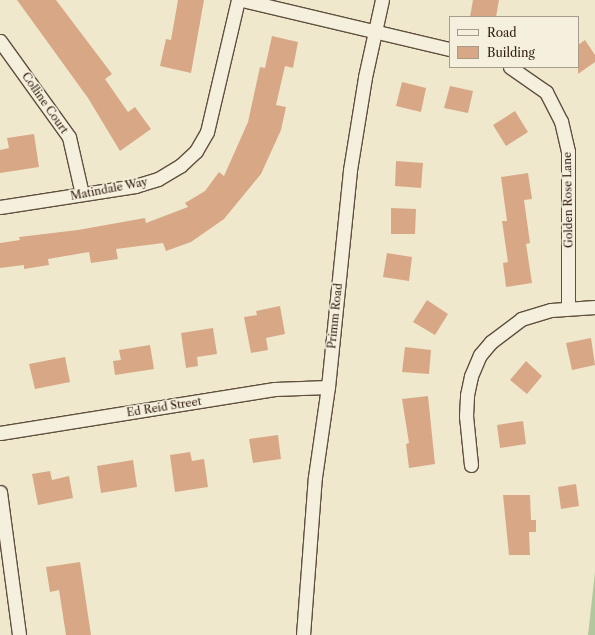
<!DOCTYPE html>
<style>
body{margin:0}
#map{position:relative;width:595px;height:635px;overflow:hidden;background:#efe8cd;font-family:"Libre Caslon Text",serif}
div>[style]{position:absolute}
.green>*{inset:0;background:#b2c79d}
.building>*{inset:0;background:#d8a886}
.roads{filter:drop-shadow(1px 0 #604f3d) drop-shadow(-1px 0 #604f3d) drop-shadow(0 1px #604f3d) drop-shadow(0 -1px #604f3d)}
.minor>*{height:13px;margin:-6.5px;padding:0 6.5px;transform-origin:6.5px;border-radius:6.5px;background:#f5f0de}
span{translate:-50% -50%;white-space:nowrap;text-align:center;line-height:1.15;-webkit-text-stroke:3px #f5f0de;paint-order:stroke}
.street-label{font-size:11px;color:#311c0d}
.legend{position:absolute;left:449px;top:16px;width:130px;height:52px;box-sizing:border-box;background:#f5f0de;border:1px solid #a79b8a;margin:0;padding:5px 7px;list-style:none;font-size:12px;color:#311c0d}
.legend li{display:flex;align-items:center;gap:8px;height:20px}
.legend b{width:20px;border:1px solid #a79b8a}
</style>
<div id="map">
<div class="green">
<div style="clip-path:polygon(595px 572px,595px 635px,588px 635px)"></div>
</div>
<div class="building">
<div style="clip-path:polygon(17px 0,56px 0,112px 74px,105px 79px,128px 112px,135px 107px,151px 129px,120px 151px,88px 98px)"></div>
<div style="clip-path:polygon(178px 0,204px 0,191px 73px,160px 66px,166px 39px,171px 40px)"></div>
<div style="clip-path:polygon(473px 0,499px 0,496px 17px,470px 17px)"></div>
<div style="clip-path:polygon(272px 36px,298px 42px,293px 68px,285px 66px,276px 105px,286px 107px,281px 130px,261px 174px,224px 219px,191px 242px,166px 251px,163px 243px,116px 249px,118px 259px,91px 263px,89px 252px,48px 259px,49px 265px,24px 269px,24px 265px,0 268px,0 243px,20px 240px,19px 237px,78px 230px,145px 218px,146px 223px,188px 207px,185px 203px,205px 191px,219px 172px,224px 176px,248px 122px,260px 67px,265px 68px)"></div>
<div style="clip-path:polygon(585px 40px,595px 55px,595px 62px,578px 74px,578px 45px)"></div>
<div style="clip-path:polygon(402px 82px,426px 88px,421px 112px,396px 106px)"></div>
<div style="clip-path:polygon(450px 86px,473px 91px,468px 113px,444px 108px)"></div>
<div style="clip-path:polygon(515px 111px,528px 132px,506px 146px,493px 125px)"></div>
<div style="clip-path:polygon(34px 134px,39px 167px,0 173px,0 150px,9px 148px,7px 138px)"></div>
<div style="clip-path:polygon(396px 161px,423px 163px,421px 188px,395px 186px)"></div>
<div style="clip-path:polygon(528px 173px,532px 199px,524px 200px,530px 243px,526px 244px,532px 283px,506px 287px,503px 263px,508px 262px,502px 221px,507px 221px,501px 177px)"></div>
<div style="clip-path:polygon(391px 208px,416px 209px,415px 234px,391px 234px)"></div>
<div style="clip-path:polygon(387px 253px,412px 257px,409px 281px,383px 277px)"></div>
<div style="clip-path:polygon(427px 300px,448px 314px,435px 335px,413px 322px)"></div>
<div style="clip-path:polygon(280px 306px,285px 334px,266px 338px,268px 350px,251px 353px,244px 317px,257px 315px,256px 311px)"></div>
<div style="clip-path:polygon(213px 328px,217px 354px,197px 357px,198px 366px,186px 368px,181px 333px)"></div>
<div style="clip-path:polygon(591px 338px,595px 365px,572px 370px,566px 343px)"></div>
<div style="clip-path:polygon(150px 345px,154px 369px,115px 375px,113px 361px,121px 360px,119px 350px)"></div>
<div style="clip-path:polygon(405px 347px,431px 350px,429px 374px,402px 372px)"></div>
<div style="clip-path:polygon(65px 357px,70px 382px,35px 389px,29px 364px)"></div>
<div style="clip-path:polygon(526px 361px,542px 376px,527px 394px,510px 380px)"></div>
<div style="clip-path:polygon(428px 396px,435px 464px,409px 468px,406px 444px,409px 443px,402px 399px)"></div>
<div style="clip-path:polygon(523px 421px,526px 444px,500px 448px,497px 425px)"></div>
<div style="clip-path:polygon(278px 435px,281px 459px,253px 463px,249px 439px)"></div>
<div style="clip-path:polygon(190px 452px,192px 461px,204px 459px,208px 487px,175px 492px,170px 455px)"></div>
<div style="clip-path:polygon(133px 460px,137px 487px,101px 493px,97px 466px)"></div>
<div style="clip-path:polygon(50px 471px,52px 480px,69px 476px,73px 498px,38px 505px,32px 474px)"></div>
<div style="clip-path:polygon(576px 484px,579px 506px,561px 509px,558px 487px)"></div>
<div style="clip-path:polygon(503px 495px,530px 495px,531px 520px,536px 520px,536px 532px,529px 532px,530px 555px,509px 555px)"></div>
<div style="clip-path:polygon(80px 562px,91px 635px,66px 635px,59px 590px,50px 592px,46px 567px)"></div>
</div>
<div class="roads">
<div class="minor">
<div style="left:242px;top:0;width:214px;rotate:13.3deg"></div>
<div style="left:0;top:41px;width:118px;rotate:54.3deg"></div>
<div style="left:69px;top:137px;width:58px;rotate:77.2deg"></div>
<div style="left:510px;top:67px;width:44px;rotate:34.8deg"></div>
<div style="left:546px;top:92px;width:33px;rotate:63deg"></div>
<div style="left:561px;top:121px;width:31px;rotate:77deg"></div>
<div style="left:568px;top:151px;width:157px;rotate:90deg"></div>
<div style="left:0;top:207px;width:137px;rotate:-8.8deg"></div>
<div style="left:135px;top:186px;width:24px;rotate:-17deg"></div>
<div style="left:158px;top:179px;width:26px;rotate:-31deg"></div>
<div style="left:180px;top:166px;width:22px;rotate:-43deg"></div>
<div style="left:196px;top:151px;width:22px;rotate:-60deg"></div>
<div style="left:207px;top:132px;width:136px;rotate:-76.8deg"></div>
<div style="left:0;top:433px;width:278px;rotate:-9.1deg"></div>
<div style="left:275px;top:389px;width:53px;rotate:-2.2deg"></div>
<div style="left:471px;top:465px;width:49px;rotate:-95.8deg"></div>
<div style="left:466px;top:416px;width:21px;rotate:-87deg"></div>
<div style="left:467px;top:395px;width:19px;rotate:-78deg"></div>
<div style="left:471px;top:376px;width:23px;rotate:-67deg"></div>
<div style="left:480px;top:355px;width:17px;rotate:-50deg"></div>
<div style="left:491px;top:342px;width:38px;rotate:-37deg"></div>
<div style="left:521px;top:319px;width:31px;rotate:-17deg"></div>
<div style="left:551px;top:310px;width:44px;rotate:-3.9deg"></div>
<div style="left:0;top:492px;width:144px;rotate:82.4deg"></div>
<div style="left:303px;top:635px;width:158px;rotate:-85.7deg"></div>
<div style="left:315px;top:477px;width:91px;rotate:-81.8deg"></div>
<div style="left:328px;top:387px;width:218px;rotate:-84.2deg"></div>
<div style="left:350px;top:170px;width:94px;rotate:-80.8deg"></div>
<div style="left:365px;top:77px;width:79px;rotate:-77.6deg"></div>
</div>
</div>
<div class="street-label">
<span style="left:45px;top:103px;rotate:55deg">Colline Court</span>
<span style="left:109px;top:189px;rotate:-11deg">Matindale Way</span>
<span style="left:568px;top:200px;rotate:-91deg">Golden Rose Lane</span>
<span style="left:335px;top:316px;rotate:-84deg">Primm Road</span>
<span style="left:164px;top:407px;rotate:-9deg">Ed Reid Street</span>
</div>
<ul class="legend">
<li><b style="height:5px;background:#f5f0de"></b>Road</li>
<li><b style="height:11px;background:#d8a886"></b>Building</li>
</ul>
</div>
